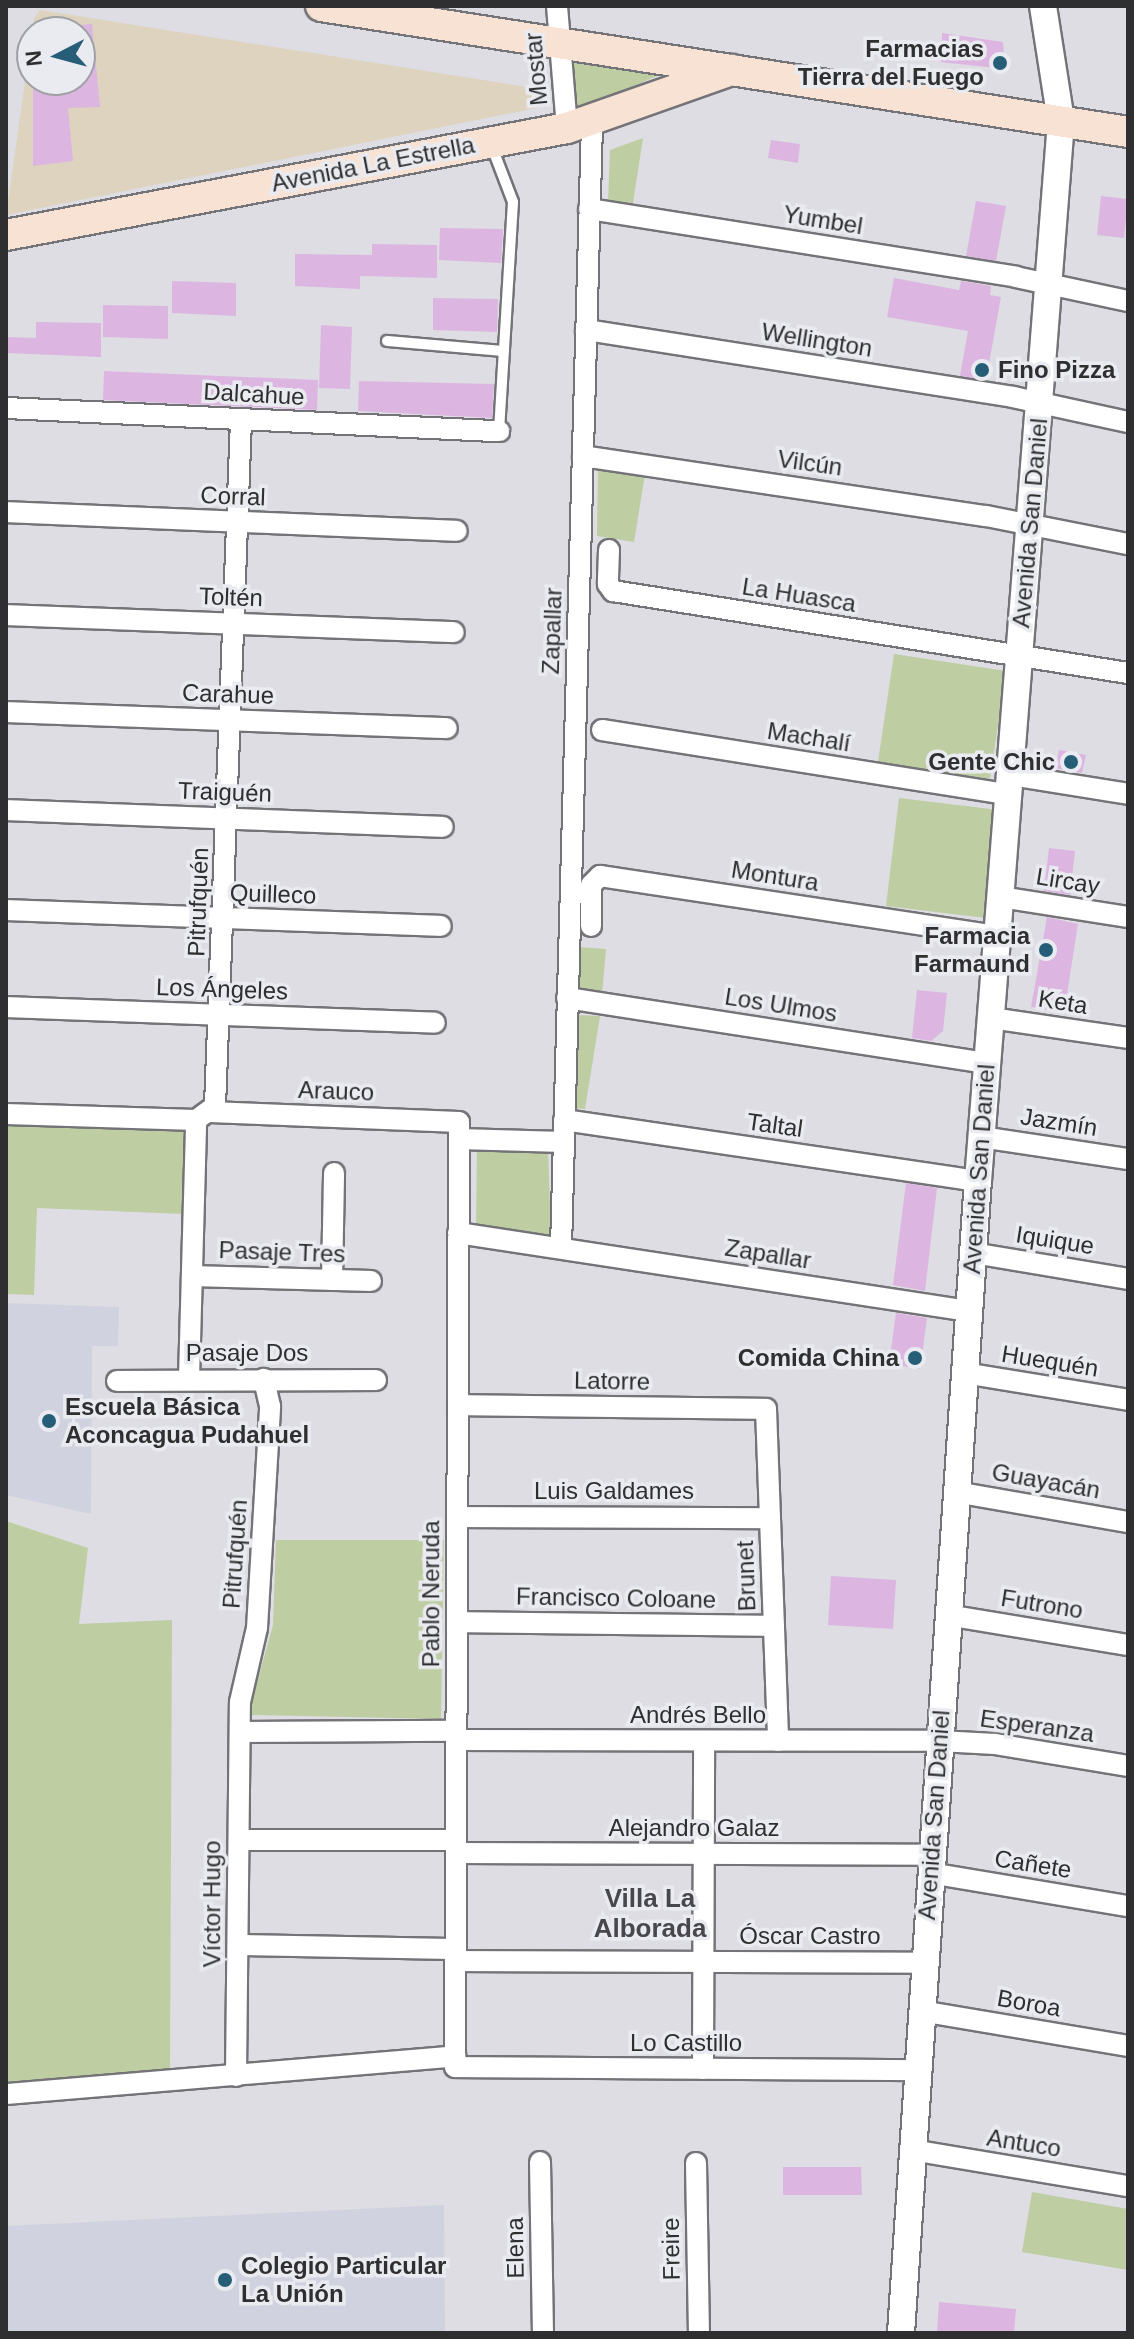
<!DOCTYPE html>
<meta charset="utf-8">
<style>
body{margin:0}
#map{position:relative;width:1134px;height:2339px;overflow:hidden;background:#dddde3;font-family:Arial,sans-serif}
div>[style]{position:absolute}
.commercial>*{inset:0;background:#ddd3bf}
.built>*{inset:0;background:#d1d2df}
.green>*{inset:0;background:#becda2}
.building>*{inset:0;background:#dcb6e1}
.roads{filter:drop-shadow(2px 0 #737378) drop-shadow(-2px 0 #737378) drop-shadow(0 2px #737378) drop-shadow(0 -2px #737378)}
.service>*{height:10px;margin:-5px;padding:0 5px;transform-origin:5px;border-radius:5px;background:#fff}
.minor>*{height:20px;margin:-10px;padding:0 10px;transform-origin:10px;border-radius:10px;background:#fff}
.tertiary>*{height:26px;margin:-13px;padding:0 13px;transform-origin:13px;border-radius:13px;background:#fff}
.secondary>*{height:30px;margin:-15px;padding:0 15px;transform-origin:15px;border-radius:15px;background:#f8e2d3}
.dots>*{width:22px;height:22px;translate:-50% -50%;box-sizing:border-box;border:4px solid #eaebf0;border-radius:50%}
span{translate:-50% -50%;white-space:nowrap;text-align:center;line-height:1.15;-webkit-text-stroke:7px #eaebf0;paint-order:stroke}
.poi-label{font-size:24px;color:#2f2f31;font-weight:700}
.right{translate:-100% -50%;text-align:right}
.left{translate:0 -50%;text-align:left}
.street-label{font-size:24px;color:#2f2f31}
.neighbourhood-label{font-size:26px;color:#47474c;font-weight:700}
.frame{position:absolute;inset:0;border:8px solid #2f2f31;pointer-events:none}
.north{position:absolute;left:16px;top:16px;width:80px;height:80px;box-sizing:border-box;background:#eaebf0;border:2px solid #9fa0a4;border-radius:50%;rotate:264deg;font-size:22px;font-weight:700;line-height:32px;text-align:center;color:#2f2f31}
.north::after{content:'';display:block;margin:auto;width:28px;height:36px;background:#265e78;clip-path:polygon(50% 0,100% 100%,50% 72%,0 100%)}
</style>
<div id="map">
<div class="commercial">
<div style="clip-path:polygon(evenodd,40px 10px,546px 90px,546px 106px,6px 215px,34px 18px,40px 10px,32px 32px,80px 32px,80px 80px,32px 80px,32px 32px)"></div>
</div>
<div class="built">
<div style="clip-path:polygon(6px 1303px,119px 1307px,118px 1346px,92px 1346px,91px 1514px,6px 1495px)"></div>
<div style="clip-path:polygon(444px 2205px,445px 2333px,6px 2333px,6px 2226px)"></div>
</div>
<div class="green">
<div style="clip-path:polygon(568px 60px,661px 74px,573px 114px)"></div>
<div style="clip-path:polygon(643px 138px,632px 209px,608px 204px,610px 150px)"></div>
<div style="clip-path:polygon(598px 469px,645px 474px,634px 542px,597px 536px)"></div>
<div style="clip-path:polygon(894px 654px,1006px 671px,990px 779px,878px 762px)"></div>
<div style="clip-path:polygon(899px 798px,999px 810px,986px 918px,886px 906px)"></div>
<div style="clip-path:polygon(579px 947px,606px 949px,602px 994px,575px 992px)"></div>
<div style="clip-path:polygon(577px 1015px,600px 1016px,585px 1109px,572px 1108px)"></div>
<div style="clip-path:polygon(6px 1125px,188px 1132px,185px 1214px,37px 1208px,34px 1295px,6px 1294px)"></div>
<div style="clip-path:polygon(477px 1148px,548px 1150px,551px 1234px,476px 1231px)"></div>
<div style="clip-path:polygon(6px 1521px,88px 1548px,79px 1624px,172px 1620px,170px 2069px,6px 2084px)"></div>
<div style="clip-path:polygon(276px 1540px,444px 1540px,441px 1719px,248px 1715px,273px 1625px)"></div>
<div style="clip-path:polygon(1032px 2192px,1128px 2209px,1128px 2270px,1022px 2252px)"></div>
</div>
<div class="building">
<div style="clip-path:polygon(92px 24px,100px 107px,68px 108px,73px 161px,33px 166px,33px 80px,80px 80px,80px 25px)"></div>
<div style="clip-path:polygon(942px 33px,1003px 42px,1005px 69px,941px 62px)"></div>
<div style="clip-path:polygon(771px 140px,800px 144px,798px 163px,768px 158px)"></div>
<div style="clip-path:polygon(1101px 196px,1128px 199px,1124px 238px,1097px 235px)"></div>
<div style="clip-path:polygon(976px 201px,1006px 206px,996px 261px,966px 256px)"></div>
<div style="clip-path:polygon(440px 228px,503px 229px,501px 263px,439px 260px)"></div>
<div style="clip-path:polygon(372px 244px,437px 245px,437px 278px,360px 276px,360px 289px,295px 286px,295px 254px,372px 255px)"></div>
<div style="clip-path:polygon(894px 278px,959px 290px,961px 281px,991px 286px,990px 295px,1001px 297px,986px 380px,960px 376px,968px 331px,887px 317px)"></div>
<div style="clip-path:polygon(172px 281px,236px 283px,236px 316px,172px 313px)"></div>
<div style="clip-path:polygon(433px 298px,498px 299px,497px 332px,433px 330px)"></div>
<div style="clip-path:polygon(103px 305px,168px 306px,168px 339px,103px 337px)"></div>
<div style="clip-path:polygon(36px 322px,101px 323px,101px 357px,6px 353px,6px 337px,36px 338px)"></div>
<div style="clip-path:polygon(321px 325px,352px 327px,350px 389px,319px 388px)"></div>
<div style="clip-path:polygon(104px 371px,318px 380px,317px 410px,103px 400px)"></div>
<div style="clip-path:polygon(359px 381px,494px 384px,492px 418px,358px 411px)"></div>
<div style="clip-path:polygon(1059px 750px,1086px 755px,1082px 773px,1056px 768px)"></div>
<div style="clip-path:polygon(1049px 848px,1075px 851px,1070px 895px,1044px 891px)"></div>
<div style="clip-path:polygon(1047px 917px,1078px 924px,1064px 1013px,1031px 1007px)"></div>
<div style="clip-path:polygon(917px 990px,947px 993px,943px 1031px,931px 1041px,912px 1038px)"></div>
<div style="clip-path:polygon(906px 1183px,937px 1188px,925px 1291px,893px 1285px)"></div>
<div style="clip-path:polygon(896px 1313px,927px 1318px,920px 1369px,889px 1364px)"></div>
<div style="clip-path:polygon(831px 1576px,896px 1580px,893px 1629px,828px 1625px)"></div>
<div style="clip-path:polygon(783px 2167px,861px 2167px,862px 2195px,783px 2195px)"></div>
<div style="clip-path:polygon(939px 2302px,1016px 2309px,1014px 2333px,937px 2333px)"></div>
</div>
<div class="roads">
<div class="service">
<div style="left:492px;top:147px;width:59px;rotate:69.1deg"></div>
<div style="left:513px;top:202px;width:229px;rotate:93.5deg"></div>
<div style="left:387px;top:341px;width:117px;rotate:4.9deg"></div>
</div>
<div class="minor">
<div style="left:557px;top:6px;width:122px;rotate:85.3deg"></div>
<div style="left:589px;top:209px;width:432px;rotate:9deg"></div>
<div style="left:1016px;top:277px;width:115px;rotate:12.1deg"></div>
<div style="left:586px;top:330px;width:432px;rotate:8.9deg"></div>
<div style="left:1013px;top:397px;width:118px;rotate:12.3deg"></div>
<div style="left:6px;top:408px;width:494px;rotate:2.7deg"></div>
<div style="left:583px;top:456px;width:407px;rotate:8.5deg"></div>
<div style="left:986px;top:516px;width:145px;rotate:11.2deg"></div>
<div style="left:6px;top:512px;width:451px;rotate:2.4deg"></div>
<div style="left:609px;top:550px;width:34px;rotate:92deg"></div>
<div style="left:608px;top:584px;width:9px;rotate:54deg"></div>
<div style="left:613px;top:591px;width:521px;rotate:9.05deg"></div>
<div style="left:6px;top:615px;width:448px;rotate:2.2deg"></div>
<div style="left:6px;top:712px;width:441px;rotate:2.1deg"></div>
<div style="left:602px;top:730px;width:411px;rotate:9deg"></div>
<div style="left:1010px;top:775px;width:120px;rotate:9.1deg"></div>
<div style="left:6px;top:810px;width:437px;rotate:2.2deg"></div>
<div style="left:1000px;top:897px;width:130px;rotate:8.9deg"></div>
<div style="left:6px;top:910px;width:435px;rotate:2.1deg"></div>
<div style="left:591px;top:926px;width:41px;rotate:-90deg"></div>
<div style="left:591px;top:885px;width:13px;rotate:-45deg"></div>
<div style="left:600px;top:876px;width:402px;rotate:8.6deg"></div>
<div style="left:567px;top:998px;width:425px;rotate:8.8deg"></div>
<div style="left:6px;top:1007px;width:429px;rotate:2.1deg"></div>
<div style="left:991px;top:1018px;width:138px;rotate:8.3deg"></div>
<div style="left:210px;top:1112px;width:249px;rotate:2.3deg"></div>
<div style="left:459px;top:1122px;width:945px;rotate:90.24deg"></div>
<div style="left:455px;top:2067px;width:462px;rotate:0.4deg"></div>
<div style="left:6px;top:1114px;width:190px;rotate:1.8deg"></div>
<div style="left:196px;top:1120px;width:24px;rotate:-36deg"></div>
<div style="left:215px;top:1106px;width:687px;rotate:-87.83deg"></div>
<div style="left:564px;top:1120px;width:418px;rotate:8.4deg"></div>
<div style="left:981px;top:1137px;width:149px;rotate:8.5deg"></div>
<div style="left:459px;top:1139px;width:104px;rotate:1.7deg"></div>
<div style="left:458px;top:1233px;width:517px;rotate:8.68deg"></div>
<div style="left:561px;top:1248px;width:1126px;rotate:-88.42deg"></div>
<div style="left:973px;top:1253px;width:157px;rotate:9.5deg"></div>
<div style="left:192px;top:1276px;width:179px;rotate:1.6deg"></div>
<div style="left:332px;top:1280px;width:107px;rotate:-88.9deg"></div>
<div style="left:964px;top:1373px;width:166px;rotate:9.3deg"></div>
<div style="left:189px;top:1378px;width:258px;rotate:-88.4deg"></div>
<div style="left:117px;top:1381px;width:259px;rotate:-0.2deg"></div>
<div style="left:458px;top:1405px;width:308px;rotate:0.7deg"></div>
<div style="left:766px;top:1409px;width:332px;rotate:87.9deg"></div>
<div style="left:956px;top:1492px;width:175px;rotate:9.9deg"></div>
<div style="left:457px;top:1517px;width:313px;rotate:0.2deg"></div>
<div style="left:947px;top:1615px;width:183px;rotate:9.4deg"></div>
<div style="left:457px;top:1622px;width:317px;rotate:0.7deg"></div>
<div style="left:240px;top:1732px;width:216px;rotate:-0.3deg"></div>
<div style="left:456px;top:1740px;width:483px;rotate:0.1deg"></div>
<div style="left:939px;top:1741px;width:56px;rotate:3.1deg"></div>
<div style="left:995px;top:1744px;width:135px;rotate:9.4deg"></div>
<div style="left:239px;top:1840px;width:217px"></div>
<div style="left:456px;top:1853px;width:475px;rotate:0.2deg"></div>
<div style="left:930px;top:1873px;width:201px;rotate:9.5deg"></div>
<div style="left:238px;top:1945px;width:217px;rotate:1.1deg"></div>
<div style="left:455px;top:1961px;width:469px;rotate:0.2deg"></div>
<div style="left:921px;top:2011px;width:210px;rotate:9.6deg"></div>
<div style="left:703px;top:2069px;width:328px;rotate:-89.8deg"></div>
<div style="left:236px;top:2076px;width:374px;rotate:-89.4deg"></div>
<div style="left:240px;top:1702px;width:76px;rotate:-77.1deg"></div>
<div style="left:257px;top:1628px;width:222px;rotate:-86.6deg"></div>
<div style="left:270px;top:1406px;width:28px;rotate:-103deg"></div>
<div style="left:6px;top:2094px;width:451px;rotate:-4.8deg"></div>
<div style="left:912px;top:2150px;width:219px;rotate:9.5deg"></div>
<div style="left:540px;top:2162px;width:171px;rotate:89deg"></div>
<div style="left:696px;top:2163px;width:170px;rotate:89deg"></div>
</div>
<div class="tertiary">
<div style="left:901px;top:2333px;width:1155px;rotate:-86.18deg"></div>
<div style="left:978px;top:1181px;width:1063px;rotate:-85.52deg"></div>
<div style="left:1061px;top:121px;width:116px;rotate:-98.9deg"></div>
</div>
<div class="secondary">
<div style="left:321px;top:6px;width:817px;rotate:8.87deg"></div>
<div style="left:6px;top:235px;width:571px;rotate:-10.8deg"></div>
<div style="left:567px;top:128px;width:175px;rotate:-19.4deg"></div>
</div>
</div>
<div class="dots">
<div style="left:1000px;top:63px;background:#265e78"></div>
<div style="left:982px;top:370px;background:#265e78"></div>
<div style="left:1071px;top:762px;background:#265e78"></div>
<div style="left:1046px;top:950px;background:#265e78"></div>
<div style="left:915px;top:1358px;background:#265e78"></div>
<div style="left:49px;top:1421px;background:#265e78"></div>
<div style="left:225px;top:2280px;background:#265e78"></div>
</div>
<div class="poi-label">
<span class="right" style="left:984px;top:63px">Farmacias<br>Tierra del Fuego</span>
<span class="left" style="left:998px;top:370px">Fino Pizza</span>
<span class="right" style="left:1055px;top:762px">Gente Chic</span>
<span class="right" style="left:1030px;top:950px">Farmacia<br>Farmaund</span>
<span class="right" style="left:899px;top:1358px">Comida China</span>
<span class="left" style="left:65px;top:1421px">Escuela Básica<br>Aconcagua Pudahuel</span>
<span class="left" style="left:241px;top:2280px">Colegio Particular<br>La Unión</span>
</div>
<div class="street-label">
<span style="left:536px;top:69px;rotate:-95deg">Mostar</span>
<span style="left:373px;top:164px;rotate:-11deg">Avenida La Estrella</span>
<span style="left:823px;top:220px;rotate:9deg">Yumbel</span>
<span style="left:817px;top:340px;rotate:9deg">Wellington</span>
<span style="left:254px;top:394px;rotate:3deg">Dalcahue</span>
<span style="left:810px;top:463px;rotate:8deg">Vilcún</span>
<span style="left:233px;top:496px;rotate:2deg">Corral</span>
<span style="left:1030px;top:523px;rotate:-85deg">Avenida San Daniel</span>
<span style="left:799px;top:595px;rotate:9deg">La Huasca</span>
<span style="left:231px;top:597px;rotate:2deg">Toltén</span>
<span style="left:552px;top:631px;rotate:-88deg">Zapallar</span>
<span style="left:228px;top:694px;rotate:2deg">Carahue</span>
<span style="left:809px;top:737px;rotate:9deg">Machalí</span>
<span style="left:225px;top:792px;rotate:2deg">Traiguén</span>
<span style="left:775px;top:876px;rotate:9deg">Montura</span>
<span style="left:1068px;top:881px;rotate:9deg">Lircay</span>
<span style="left:273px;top:894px;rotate:2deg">Quilleco</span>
<span style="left:198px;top:902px;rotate:-88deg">Pitrufquén</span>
<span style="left:222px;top:989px;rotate:2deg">Los Ángeles</span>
<span style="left:1063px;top:1002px;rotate:9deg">Keta</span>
<span style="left:781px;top:1005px;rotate:9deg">Los Ulmos</span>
<span style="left:336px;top:1091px;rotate:2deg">Arauco</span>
<span style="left:1059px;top:1122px;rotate:9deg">Jazmín</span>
<span style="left:775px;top:1125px;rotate:8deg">Taltal</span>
<span style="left:979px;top:1169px;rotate:-86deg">Avenida San Daniel</span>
<span style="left:1055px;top:1240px;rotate:9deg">Iquique</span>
<span style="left:282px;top:1252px;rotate:2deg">Pasaje Tres</span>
<span style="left:768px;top:1254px;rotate:9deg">Zapallar</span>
<span style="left:247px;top:1353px">Pasaje Dos</span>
<span style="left:1050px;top:1361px;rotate:9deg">Huequén</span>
<span style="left:612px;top:1381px;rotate:1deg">Latorre</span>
<span style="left:1046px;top:1481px;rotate:10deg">Guayacán</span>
<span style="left:614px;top:1491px">Luis Galdames</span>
<span style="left:235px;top:1554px;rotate:-86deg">Pitrufquén</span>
<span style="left:746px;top:1576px;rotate:-92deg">Brunet</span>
<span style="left:431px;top:1594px;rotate:-90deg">Pablo Neruda</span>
<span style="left:616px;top:1598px;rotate:1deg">Francisco Coloane</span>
<span style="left:1042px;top:1604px;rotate:9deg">Futrono</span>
<span style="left:698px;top:1715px">Andrés Bello</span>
<span style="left:1037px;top:1726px;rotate:8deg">Esperanza</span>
<span style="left:934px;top:1815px;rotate:-86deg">Avenida San Daniel</span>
<span style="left:694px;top:1828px">Alejandro Galaz</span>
<span style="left:1033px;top:1864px;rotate:9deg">Cañete</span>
<span style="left:212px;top:1904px;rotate:-90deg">Víctor Hugo</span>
<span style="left:810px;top:1936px">Óscar Castro</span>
<span style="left:1029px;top:2003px;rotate:10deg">Boroa</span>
<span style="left:686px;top:2043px">Lo Castillo</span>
<span style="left:1024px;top:2143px;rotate:9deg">Antuco</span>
<span style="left:515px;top:2248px;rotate:-91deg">Elena</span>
<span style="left:671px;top:2249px;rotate:-91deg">Freire</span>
</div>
<div class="neighbourhood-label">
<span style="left:650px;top:1914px">Villa La<br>Alborada</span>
</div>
<div class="frame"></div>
<div class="north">N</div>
</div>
